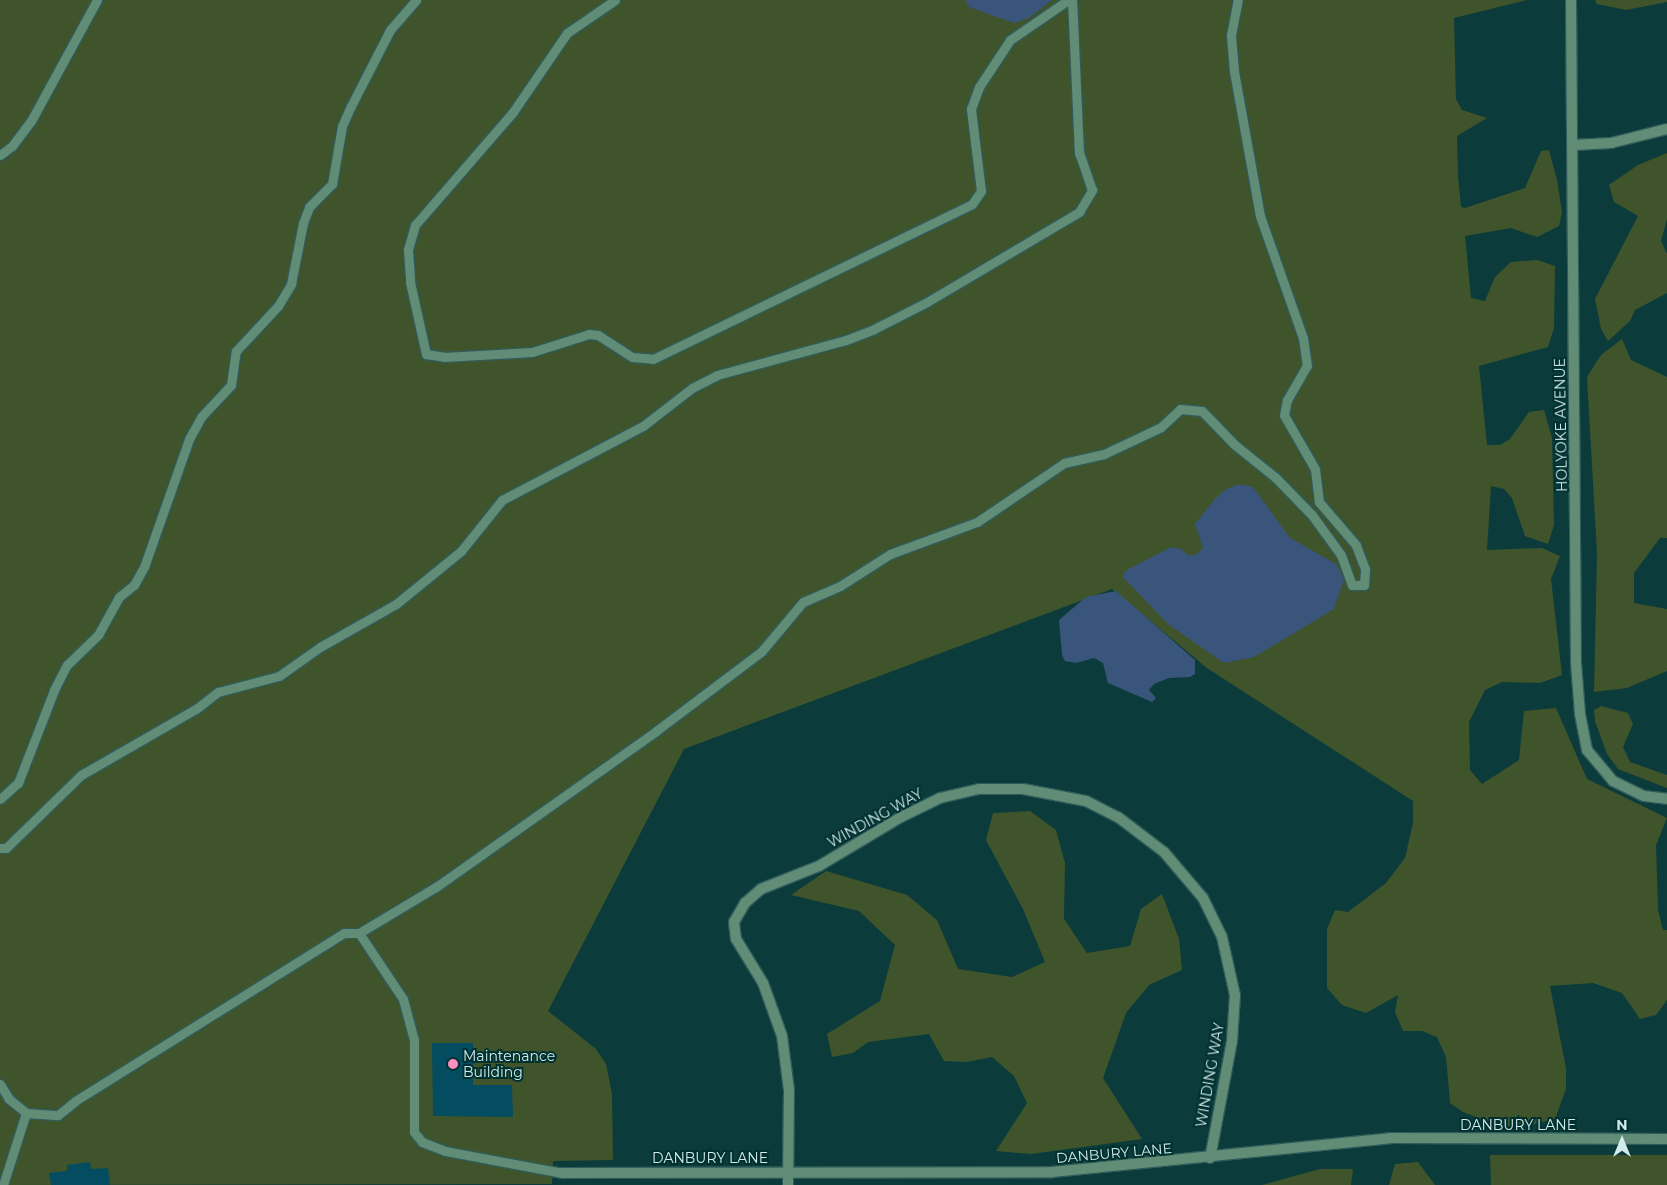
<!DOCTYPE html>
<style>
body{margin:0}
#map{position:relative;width:1667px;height:1185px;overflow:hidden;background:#0b3c3b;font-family:Montserrat,sans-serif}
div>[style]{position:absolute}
.green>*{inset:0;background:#40542b}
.water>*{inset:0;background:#39557b}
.building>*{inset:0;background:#044c60}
.roads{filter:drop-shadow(1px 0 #2f5c5a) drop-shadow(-1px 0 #2f5c5a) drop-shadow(0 1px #2f5c5a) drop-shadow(0 -1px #2f5c5a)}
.lane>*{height:9px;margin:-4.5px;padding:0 4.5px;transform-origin:4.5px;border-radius:4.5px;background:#618c76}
.street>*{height:10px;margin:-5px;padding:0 5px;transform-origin:5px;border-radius:5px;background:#618c76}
.dots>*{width:14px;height:14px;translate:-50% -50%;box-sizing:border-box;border:2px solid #003131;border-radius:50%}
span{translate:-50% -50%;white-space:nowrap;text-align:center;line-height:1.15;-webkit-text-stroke:4px #003131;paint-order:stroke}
.street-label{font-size:14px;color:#d3ebea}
.poi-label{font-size:14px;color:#d3ebea}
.left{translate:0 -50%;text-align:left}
.north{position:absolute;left:1597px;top:1115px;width:50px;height:50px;-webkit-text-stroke:4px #003131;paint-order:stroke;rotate:0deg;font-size:14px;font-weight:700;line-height:20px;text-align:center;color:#d3ebea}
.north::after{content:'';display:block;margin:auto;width:18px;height:22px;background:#d3ebea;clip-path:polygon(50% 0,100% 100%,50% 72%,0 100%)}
</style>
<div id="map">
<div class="green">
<div style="clip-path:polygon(0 0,1527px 0,1454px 18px,1456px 99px,1462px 110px,1487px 118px,1457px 136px,1458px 176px,1461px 207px,1465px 208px,1525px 188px,1541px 151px,1549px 150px,1557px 180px,1562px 212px,1559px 226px,1537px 237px,1511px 228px,1465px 236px,1471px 298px,1485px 301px,1495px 277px,1511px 262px,1537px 260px,1555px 266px,1554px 328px,1548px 347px,1479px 366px,1487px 445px,1500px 445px,1510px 439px,1529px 412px,1544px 410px,1552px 438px,1554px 525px,1548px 544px,1525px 536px,1512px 498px,1504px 489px,1491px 486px,1487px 550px,1542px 548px,1560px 556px,1551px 579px,1562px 675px,1540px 683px,1502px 682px,1485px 690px,1469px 722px,1470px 770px,1482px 784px,1519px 760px,1524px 711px,1556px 708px,1587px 779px,1667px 818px,1656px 845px,1658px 910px,1663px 930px,1667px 930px,1667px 1000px,1656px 1015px,1640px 1019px,1622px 993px,1593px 983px,1550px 986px,1566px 1068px,1566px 1089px,1555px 1119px,1518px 1128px,1486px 1121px,1463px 1112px,1450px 1103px,1446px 1057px,1437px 1037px,1422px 1031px,1403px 1031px,1395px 1012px,1398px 995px,1366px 1013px,1342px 1005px,1327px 988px,1327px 929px,1335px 910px,1348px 912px,1386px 883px,1405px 858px,1413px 823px,1413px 801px,1207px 668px,1112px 589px,684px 749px,548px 1011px,596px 1049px,606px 1064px,612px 1094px,613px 1160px,553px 1161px,552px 1184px,0 1185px)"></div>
<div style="clip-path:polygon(1595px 0,1667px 0,1667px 2px,1626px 10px,1597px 4px)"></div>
<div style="clip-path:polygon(1667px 153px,1667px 219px,1661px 241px,1667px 254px,1667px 293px,1635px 310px,1630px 321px,1608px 341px,1601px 329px,1595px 299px,1638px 216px,1614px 202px,1609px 185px,1638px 165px)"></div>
<div style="clip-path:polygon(1622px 339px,1631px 360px,1667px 377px,1667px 538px,1660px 538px,1634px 573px,1634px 603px,1667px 609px,1667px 671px,1627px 688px,1594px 692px,1597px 553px,1587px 377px,1601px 355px)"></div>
<div style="clip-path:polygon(1601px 706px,1628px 713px,1633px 724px,1623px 747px,1630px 762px,1667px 775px,1667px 788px,1618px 769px,1607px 754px,1595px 721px,1594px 710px)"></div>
<div style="clip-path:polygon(1030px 811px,1056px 830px,1065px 863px,1064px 919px,1087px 953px,1130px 946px,1141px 909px,1162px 894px,1179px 939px,1182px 970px,1149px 985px,1126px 1013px,1103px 1078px,1142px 1139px,1031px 1154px,996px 1151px,1027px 1103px,1014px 1076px,992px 1057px,966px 1062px,944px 1061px,929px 1034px,868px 1042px,853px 1053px,832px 1057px,827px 1034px,880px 1001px,895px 945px,859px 911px,791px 895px,826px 871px,907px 895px,937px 920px,958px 969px,1012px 977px,1045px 962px,1023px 909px,986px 840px,993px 813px)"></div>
<div style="clip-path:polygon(1490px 1155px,1667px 1155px,1667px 1185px,1491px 1185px)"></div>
<div style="clip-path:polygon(1418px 1162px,1435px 1185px,1389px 1185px,1395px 1164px)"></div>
<div style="clip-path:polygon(1320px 1169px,1353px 1169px,1351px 1185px,1262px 1185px)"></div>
</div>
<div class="water">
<div style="clip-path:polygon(966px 0,1052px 0,1029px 18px,1014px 23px,969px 7px)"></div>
<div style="clip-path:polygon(1240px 484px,1253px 487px,1290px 538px,1336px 564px,1344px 579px,1334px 609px,1254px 657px,1224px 663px,1168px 624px,1123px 577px,1125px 571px,1171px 547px,1181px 549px,1189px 556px,1197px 554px,1203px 548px,1195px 524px,1215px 499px,1226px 489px)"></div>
<div style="clip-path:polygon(1116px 591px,1195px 660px,1195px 674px,1190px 677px,1169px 678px,1154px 684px,1149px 690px,1156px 698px,1152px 702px,1108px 683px,1103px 663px,1094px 658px,1076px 663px,1065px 661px,1062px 655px,1059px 620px,1086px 597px)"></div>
</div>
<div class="building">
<div style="clip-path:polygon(432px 1043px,473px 1043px,473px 1085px,512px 1085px,513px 1117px,433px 1116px)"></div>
<div style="clip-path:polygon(90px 1162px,91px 1169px,108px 1168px,110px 1185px,51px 1185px,49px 1173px,67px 1171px,67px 1165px)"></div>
</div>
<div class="roads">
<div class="lane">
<div style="left:615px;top:0;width:58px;rotate:145.5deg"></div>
<div style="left:567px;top:33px;width:96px;rotate:124.4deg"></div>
<div style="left:513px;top:112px;width:150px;rotate:130.9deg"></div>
<div style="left:415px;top:225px;width:26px;rotate:106deg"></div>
<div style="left:408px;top:250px;width:32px;rotate:86deg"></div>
<div style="left:410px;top:282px;width:74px;rotate:77.5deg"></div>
<div style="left:426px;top:354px;width:18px;rotate:9deg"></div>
<div style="left:444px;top:357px;width:88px;rotate:-3.3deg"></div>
<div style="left:532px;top:352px;width:60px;rotate:-17.5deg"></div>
<div style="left:589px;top:334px;width:9px;rotate:6deg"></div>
<div style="left:598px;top:335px;width:40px;rotate:32.9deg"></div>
<div style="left:632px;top:357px;width:21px;rotate:5deg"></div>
<div style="left:653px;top:359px;width:355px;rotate:-25.9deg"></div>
<div style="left:972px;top:204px;width:16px;rotate:-55deg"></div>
<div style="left:981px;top:191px;width:83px;rotate:-97deg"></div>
<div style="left:971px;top:109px;width:23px;rotate:-70deg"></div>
<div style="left:979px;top:87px;width:56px;rotate:-56.6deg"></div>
<div style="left:1010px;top:40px;width:70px;rotate:-34.6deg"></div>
<div style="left:0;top:155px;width:15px;rotate:-37deg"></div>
<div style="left:12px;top:146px;width:31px;rotate:-53deg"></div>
<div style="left:31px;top:121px;width:138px;rotate:-61.4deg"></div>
<div style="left:0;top:799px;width:24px;rotate:-42deg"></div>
<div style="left:18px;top:783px;width:100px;rotate:-68.8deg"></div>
<div style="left:54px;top:690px;width:28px;rotate:-63deg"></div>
<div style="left:67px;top:665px;width:43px;rotate:-44.1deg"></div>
<div style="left:98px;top:635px;width:43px;rotate:-61.1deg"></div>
<div style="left:119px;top:597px;width:19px;rotate:-39deg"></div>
<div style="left:134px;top:585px;width:21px;rotate:-61deg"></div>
<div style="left:144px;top:567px;width:136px;rotate:-70.6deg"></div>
<div style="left:189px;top:439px;width:25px;rotate:-61deg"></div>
<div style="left:201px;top:417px;width:44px;rotate:-46.8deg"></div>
<div style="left:231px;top:385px;width:34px;rotate:-82deg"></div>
<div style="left:236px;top:351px;width:62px;rotate:-47deg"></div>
<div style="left:278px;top:306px;width:26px;rotate:-59deg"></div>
<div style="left:291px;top:284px;width:62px;rotate:-78.9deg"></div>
<div style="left:303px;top:223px;width:17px;rotate:-69deg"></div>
<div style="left:309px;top:207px;width:33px;rotate:-45deg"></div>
<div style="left:332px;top:184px;width:59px;rotate:-80.2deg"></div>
<div style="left:342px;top:126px;width:22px;rotate:-66deg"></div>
<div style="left:351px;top:106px;width:85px;rotate:-62.8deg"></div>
<div style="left:390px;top:30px;width:40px;rotate:-49deg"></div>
<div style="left:0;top:848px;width:6px"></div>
<div style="left:6px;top:848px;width:105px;rotate:-44.2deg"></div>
<div style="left:81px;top:775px;width:133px;rotate:-29.9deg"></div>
<div style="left:196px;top:709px;width:28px;rotate:-38deg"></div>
<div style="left:218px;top:692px;width:63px;rotate:-14.7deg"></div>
<div style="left:279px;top:676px;width:50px;rotate:-35.3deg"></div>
<div style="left:320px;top:647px;width:87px;rotate:-29.5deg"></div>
<div style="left:396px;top:604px;width:84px;rotate:-39.2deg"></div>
<div style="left:461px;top:551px;width:65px;rotate:-51.2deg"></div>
<div style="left:502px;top:500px;width:159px;rotate:-27.7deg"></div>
<div style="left:643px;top:426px;width:62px;rotate:-37.8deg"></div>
<div style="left:692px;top:388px;width:28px;rotate:-27deg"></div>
<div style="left:717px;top:375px;width:134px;rotate:-15.2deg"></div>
<div style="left:846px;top:340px;width:30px;rotate:-21deg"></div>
<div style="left:874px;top:329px;width:59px;rotate:-27deg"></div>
<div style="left:927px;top:302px;width:177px;rotate:-30.6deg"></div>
<div style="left:1079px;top:212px;width:26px;rotate:-59deg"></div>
<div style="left:1092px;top:190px;width:39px;rotate:-109deg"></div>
<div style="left:1079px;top:153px;width:153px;rotate:-92.6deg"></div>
<div style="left:359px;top:933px;width:90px;rotate:-30.9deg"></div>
<div style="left:436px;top:887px;width:270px;rotate:-35.3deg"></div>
<div style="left:656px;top:731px;width:131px;rotate:-37deg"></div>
<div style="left:761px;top:652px;width:65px;rotate:-50deg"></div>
<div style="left:803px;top:602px;width:40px;rotate:-23.4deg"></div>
<div style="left:840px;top:586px;width:59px;rotate:-32.6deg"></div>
<div style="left:890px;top:554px;width:93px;rotate:-20.2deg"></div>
<div style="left:977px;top:522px;width:105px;rotate:-34.1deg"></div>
<div style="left:1064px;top:463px;width:41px;rotate:-12.7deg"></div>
<div style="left:1104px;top:454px;width:63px;rotate:-25.3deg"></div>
<div style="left:1161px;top:427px;width:26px;rotate:-43deg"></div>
<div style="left:1180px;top:409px;width:22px;rotate:5deg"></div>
<div style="left:1202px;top:411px;width:47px;rotate:45.9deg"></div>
<div style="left:1235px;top:445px;width:51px;rotate:38.7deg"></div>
<div style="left:1275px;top:477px;width:53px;rotate:45.8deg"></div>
<div style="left:1312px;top:515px;width:49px;rotate:54.1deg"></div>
<div style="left:1341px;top:555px;width:32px;rotate:70deg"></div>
<div style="left:1352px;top:585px;width:12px"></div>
<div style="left:1364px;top:585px;width:16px;rotate:-86deg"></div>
<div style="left:1365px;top:569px;width:26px;rotate:-111deg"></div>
<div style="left:1356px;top:545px;width:57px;rotate:-130.7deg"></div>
<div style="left:1319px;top:502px;width:33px;rotate:-97deg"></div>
<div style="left:1315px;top:469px;width:62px;rotate:-119.9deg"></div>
<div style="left:1284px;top:415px;width:15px;rotate:-79deg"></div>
<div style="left:1287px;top:400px;width:39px;rotate:-60deg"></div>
<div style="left:1307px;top:366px;width:28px;rotate:-98deg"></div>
<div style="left:1303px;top:338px;width:129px;rotate:-109.4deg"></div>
<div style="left:1260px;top:216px;width:147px;rotate:-100.2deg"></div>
<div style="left:1234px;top:71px;width:36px;rotate:-95deg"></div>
<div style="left:1231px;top:35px;width:36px;rotate:-79deg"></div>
<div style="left:0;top:1084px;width:17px;rotate:59deg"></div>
<div style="left:9px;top:1099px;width:22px;rotate:39deg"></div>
<div style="left:26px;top:1113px;width:32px;rotate:4deg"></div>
<div style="left:58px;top:1115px;width:22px;rotate:-39deg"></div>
<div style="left:75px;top:1101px;width:317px;rotate:-32deg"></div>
<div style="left:344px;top:933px;width:15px"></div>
<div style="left:359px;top:933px;width:79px;rotate:56.3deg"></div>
<div style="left:403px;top:999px;width:42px;rotate:75deg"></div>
<div style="left:414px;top:1040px;width:92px;rotate:90deg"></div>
<div style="left:414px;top:1132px;width:13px;rotate:51deg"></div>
<div style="left:422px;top:1142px;width:25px;rotate:21deg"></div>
<div style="left:445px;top:1151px;width:119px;rotate:10.6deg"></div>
<div style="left:3px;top:1185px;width:76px;rotate:-72.3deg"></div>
</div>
<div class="street">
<div style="left:1571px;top:0;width:663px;rotate:89.57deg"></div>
<div style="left:1576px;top:663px;width:51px;rotate:85.5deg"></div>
<div style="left:1580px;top:714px;width:37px;rotate:79deg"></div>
<div style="left:1587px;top:750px;width:40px;rotate:50deg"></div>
<div style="left:1613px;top:781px;width:34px;rotate:26deg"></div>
<div style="left:1644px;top:796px;width:23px;rotate:7deg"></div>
<div style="left:1574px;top:145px;width:37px;rotate:-3deg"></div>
<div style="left:1611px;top:143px;width:58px;rotate:-14deg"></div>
<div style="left:562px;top:1173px;width:490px;rotate:-0.1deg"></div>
<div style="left:1052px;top:1172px;width:340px;rotate:-5.7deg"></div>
<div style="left:1390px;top:1138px;width:277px;rotate:0.2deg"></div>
<div style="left:788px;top:1185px;width:95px;rotate:-89.4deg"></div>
<div style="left:789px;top:1090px;width:54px;rotate:-97.4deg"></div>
<div style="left:782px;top:1036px;width:56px;rotate:-109.7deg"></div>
<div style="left:763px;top:983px;width:52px;rotate:-121.5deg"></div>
<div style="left:736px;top:939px;width:17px;rotate:-97deg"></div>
<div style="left:734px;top:922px;width:22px;rotate:-60deg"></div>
<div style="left:745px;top:903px;width:21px;rotate:-41deg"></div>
<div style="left:761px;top:889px;width:62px;rotate:-21.6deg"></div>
<div style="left:819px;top:866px;width:96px;rotate:-30.9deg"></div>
<div style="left:901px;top:817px;width:43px;rotate:-26deg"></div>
<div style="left:940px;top:798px;width:40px;rotate:-13deg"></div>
<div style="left:979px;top:789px;width:44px"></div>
<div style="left:1023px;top:789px;width:64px;rotate:10.8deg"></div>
<div style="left:1086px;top:801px;width:36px;rotate:27deg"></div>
<div style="left:1118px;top:817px;width:58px;rotate:37.3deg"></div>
<div style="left:1164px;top:852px;width:60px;rotate:49.7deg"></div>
<div style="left:1203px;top:898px;width:43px;rotate:64deg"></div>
<div style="left:1222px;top:937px;width:59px;rotate:77.4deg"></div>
<div style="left:1235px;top:995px;width:46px;rotate:93.7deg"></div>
<div style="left:1232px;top:1041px;width:119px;rotate:100.6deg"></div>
</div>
</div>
<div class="dots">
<div style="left:453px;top:1064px;background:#fb8fc4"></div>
</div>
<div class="street-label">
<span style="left:1561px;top:425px;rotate:-91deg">HOLYOKE AVENUE</span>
<span style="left:875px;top:818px;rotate:-29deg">WINDING WAY</span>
<span style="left:1210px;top:1075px;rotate:-80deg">WINDING WAY</span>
<span style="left:1518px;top:1125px">DANBURY LANE</span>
<span style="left:1114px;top:1153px;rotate:-5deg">DANBURY LANE</span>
<span style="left:710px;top:1158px">DANBURY LANE</span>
</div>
<div class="poi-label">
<span class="left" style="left:463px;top:1064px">Maintenance<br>Building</span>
</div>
<div class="north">N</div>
</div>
